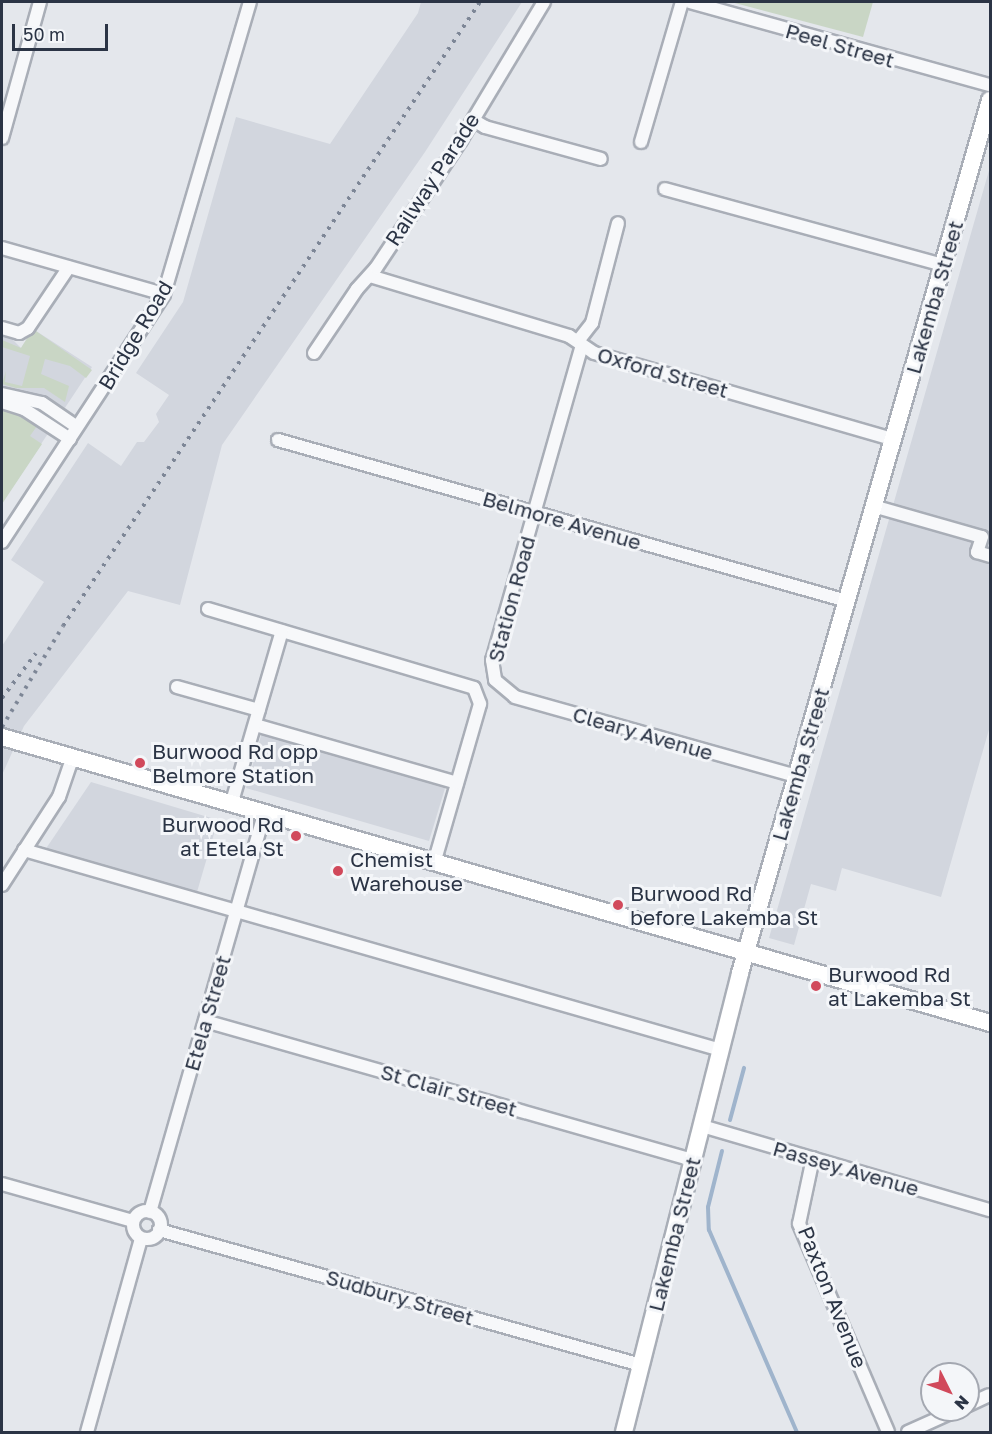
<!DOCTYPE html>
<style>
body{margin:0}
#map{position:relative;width:992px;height:1434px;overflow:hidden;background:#e4e7ec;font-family:"Golos Text",sans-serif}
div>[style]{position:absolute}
.built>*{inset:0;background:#d2d6de}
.green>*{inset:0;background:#c9d6c5}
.stream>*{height:4px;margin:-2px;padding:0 2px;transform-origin:2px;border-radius:2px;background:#9fb4cc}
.roads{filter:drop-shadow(2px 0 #a9aeb7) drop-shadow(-2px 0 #a9aeb7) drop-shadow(0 2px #a9aeb7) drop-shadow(0 -2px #a9aeb7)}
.minor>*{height:12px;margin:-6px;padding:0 6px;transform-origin:6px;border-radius:6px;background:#f7f8fa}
.minor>.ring{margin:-6px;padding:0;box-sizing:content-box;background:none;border:12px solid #f7f8fa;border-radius:50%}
.major>*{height:16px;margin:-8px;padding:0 8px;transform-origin:8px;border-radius:8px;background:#fff}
.rail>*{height:4px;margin-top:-2px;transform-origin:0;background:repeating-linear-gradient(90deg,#7d8696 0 3px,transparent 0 9px)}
.dots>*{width:16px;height:16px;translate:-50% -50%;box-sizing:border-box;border:3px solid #f4f6f9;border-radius:50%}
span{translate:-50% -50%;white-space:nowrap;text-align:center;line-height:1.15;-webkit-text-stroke:6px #f4f6f9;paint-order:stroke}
.street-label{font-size:21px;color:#2b3445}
.poi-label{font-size:21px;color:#2b3445}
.left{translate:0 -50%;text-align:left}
.right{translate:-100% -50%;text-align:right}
.frame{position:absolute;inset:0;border:3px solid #2b3445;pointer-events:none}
.north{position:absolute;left:920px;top:1362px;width:60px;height:60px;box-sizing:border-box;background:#f4f6f9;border:2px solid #a4a8b1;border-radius:50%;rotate:132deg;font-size:16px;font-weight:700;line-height:24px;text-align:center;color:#2b3445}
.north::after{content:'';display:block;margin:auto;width:21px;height:27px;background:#d1495b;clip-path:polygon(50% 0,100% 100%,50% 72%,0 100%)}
.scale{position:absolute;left:12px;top:24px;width:96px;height:27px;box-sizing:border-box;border:3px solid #2b3445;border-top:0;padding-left:8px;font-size:18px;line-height:21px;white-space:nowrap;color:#2b3445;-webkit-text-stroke:4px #f4f6f9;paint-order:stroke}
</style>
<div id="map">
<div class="built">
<div style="clip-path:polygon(421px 2px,522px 2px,425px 152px,222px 445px,180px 605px,128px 591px,24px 726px,2px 775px,2px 646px,44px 582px,11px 560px,88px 443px,121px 466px,137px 442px,144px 442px,159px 422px,156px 414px,169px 395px,136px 373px,183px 302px,236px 117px,330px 144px,418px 13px)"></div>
<div style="clip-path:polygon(990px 167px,990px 726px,941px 897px,842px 868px,836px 891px,811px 884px,794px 945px,769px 938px)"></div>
<div style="clip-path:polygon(33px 329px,92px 367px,2px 503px,2px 336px,12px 339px,21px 348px)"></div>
<div style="clip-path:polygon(262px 732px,446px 785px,429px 841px,246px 788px)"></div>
<div style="clip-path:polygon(91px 782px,218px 820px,197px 892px,45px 850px)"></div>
</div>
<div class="green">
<div style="clip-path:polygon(731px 2px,873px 2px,863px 37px)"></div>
<div style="clip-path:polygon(33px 329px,92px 370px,86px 378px,70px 366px,45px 359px,41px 374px,69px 386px,65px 402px,44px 388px,16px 388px,2px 384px,6px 371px,5px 382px,22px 386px,30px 356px,2px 347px,2px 340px,21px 348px)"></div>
<div style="clip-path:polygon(2px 407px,37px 426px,30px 436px,42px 444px,2px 504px)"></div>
</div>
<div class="stream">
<div style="left:730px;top:1120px;width:54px;rotate:-74.9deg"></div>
<div style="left:722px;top:1151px;width:58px;rotate:104deg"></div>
<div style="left:708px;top:1207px;width:23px;rotate:88deg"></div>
<div style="left:709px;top:1230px;width:220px;rotate:66.5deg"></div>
</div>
<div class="roads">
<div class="minor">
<div style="left:690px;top:2px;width:311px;rotate:15.5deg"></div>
<div style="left:473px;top:120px;width:14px;rotate:30deg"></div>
<div style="left:485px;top:127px;width:120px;rotate:15.4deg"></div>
<div style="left:2px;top:138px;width:141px;rotate:-74.4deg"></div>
<div style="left:641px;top:142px;width:146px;rotate:-73.7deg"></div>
<div style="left:665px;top:189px;width:288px;rotate:15.3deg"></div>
<div style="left:2px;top:248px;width:168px;rotate:15.9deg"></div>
<div style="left:370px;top:276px;width:208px;rotate:16.8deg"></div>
<div style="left:569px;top:336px;width:30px;rotate:34deg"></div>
<div style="left:594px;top:353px;width:310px;rotate:16.1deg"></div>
<div style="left:2px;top:328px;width:18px;rotate:16deg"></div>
<div style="left:19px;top:333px;width:10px;rotate:-29deg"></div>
<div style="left:28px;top:328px;width:73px;rotate:-56.1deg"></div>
<div style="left:578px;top:341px;width:23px;rotate:-52deg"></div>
<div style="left:592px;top:323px;width:103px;rotate:-75.4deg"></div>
<div style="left:582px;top:345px;width:328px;rotate:105.9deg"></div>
<div style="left:492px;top:660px;width:20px;rotate:81deg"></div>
<div style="left:495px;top:680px;width:26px;rotate:40deg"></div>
<div style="left:515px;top:697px;width:292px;rotate:15.7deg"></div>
<div style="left:314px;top:353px;width:77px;rotate:-56.1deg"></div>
<div style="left:357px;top:289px;width:28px;rotate:-48deg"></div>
<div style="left:376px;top:268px;width:154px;rotate:-56.4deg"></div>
<div style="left:461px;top:140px;width:161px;rotate:-59deg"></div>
<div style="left:2px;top:394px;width:41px;rotate:12.7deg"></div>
<div style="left:42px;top:403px;width:42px;rotate:34.4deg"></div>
<div style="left:2px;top:402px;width:23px;rotate:18deg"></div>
<div style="left:24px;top:409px;width:55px;rotate:33.1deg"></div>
<div style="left:278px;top:440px;width:591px;rotate:15.8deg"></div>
<div style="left:873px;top:506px;width:113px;rotate:15.9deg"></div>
<div style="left:982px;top:537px;width:16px;rotate:108deg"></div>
<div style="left:977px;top:552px;width:14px;rotate:17deg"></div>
<div style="left:2px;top:542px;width:296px;rotate:-56.8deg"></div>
<div style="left:164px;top:294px;width:304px;rotate:-73.6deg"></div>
<div style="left:208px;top:609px;width:277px;rotate:16.5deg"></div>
<div style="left:474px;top:688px;width:17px;rotate:69deg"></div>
<div style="left:480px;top:704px;width:166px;rotate:106.1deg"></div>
<div style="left:177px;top:687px;width:85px;rotate:15.7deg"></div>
<div style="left:255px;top:725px;width:210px;rotate:16deg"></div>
<div style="left:231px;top:805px;width:181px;rotate:-73.7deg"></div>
<div style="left:24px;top:850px;width:725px;rotate:16.01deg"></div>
<div style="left:2px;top:885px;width:105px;rotate:-57.1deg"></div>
<div style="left:59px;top:797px;width:40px;rotate:-71.1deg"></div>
<div style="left:205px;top:1021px;width:507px;rotate:15.9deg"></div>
<div style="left:702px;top:1126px;width:300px;rotate:16.3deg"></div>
<div style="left:813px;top:1158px;width:67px;rotate:102deg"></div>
<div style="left:799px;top:1224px;width:226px;rotate:66.8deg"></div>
<div style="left:2px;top:1184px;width:136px;rotate:15.8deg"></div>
<div class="ring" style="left:133px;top:1211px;width:16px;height:16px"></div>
<div style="left:150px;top:1212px;width:413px;rotate:-74deg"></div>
<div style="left:159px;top:1230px;width:501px;rotate:15.65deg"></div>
<div style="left:968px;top:1405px;width:23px;rotate:-25deg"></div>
<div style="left:87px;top:1432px;width:201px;rotate:-74.4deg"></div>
<div style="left:908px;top:1432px;width:54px;rotate:-24.2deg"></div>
</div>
<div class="major">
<div style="left:2px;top:737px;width:1029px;rotate:16.14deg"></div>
<div style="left:624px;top:1432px;width:473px;rotate:-75.8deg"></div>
<div style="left:740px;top:973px;width:908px;rotate:-74.02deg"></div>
</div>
</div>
<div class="rail">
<div style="left:2px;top:698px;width:56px;rotate:-52.9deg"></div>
<div style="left:2px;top:727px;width:118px;rotate:-58.9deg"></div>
<div style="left:63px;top:626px;width:751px;rotate:-56.25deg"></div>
</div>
<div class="dots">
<div style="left:140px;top:763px;background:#d1495b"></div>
<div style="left:296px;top:836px;background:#d1495b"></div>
<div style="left:338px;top:871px;background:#d1495b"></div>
<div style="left:618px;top:905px;background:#d1495b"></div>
<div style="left:816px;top:986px;background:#d1495b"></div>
</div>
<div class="street-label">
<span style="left:840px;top:45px;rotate:16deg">Peel Street</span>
<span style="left:432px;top:179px;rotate:-57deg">Railway Parade</span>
<span style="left:934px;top:297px;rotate:-74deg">Lakemba Street</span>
<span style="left:135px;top:335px;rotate:-59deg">Bridge Road</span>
<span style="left:663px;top:372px;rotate:16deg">Oxford Street</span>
<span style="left:562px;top:520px;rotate:16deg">Belmore Avenue</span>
<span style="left:511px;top:599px;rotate:-75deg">Station Road</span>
<span style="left:643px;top:733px;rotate:16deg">Cleary Avenue</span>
<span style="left:800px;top:764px;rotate:-74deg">Lakemba Street</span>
<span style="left:207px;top:1013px;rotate:-74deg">Etela Street</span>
<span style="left:449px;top:1090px;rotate:16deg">St Clair Street</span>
<span style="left:846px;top:1168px;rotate:16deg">Passey Avenue</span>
<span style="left:674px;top:1234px;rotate:-76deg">Lakemba Street</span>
<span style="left:400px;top:1297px;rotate:16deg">Sudbury Street</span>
<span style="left:833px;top:1297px;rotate:68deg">Paxton Avenue</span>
</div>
<div class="poi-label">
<span class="left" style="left:152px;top:763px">Burwood Rd opp<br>Belmore Station</span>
<span class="right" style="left:284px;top:836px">Burwood Rd<br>at Etela St</span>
<span class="left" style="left:350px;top:871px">Chemist<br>Warehouse</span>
<span class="left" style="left:630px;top:905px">Burwood Rd<br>before Lakemba St</span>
<span class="left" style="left:828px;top:986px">Burwood Rd<br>at Lakemba St</span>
</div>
<div class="frame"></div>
<div class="north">N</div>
<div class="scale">50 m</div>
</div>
